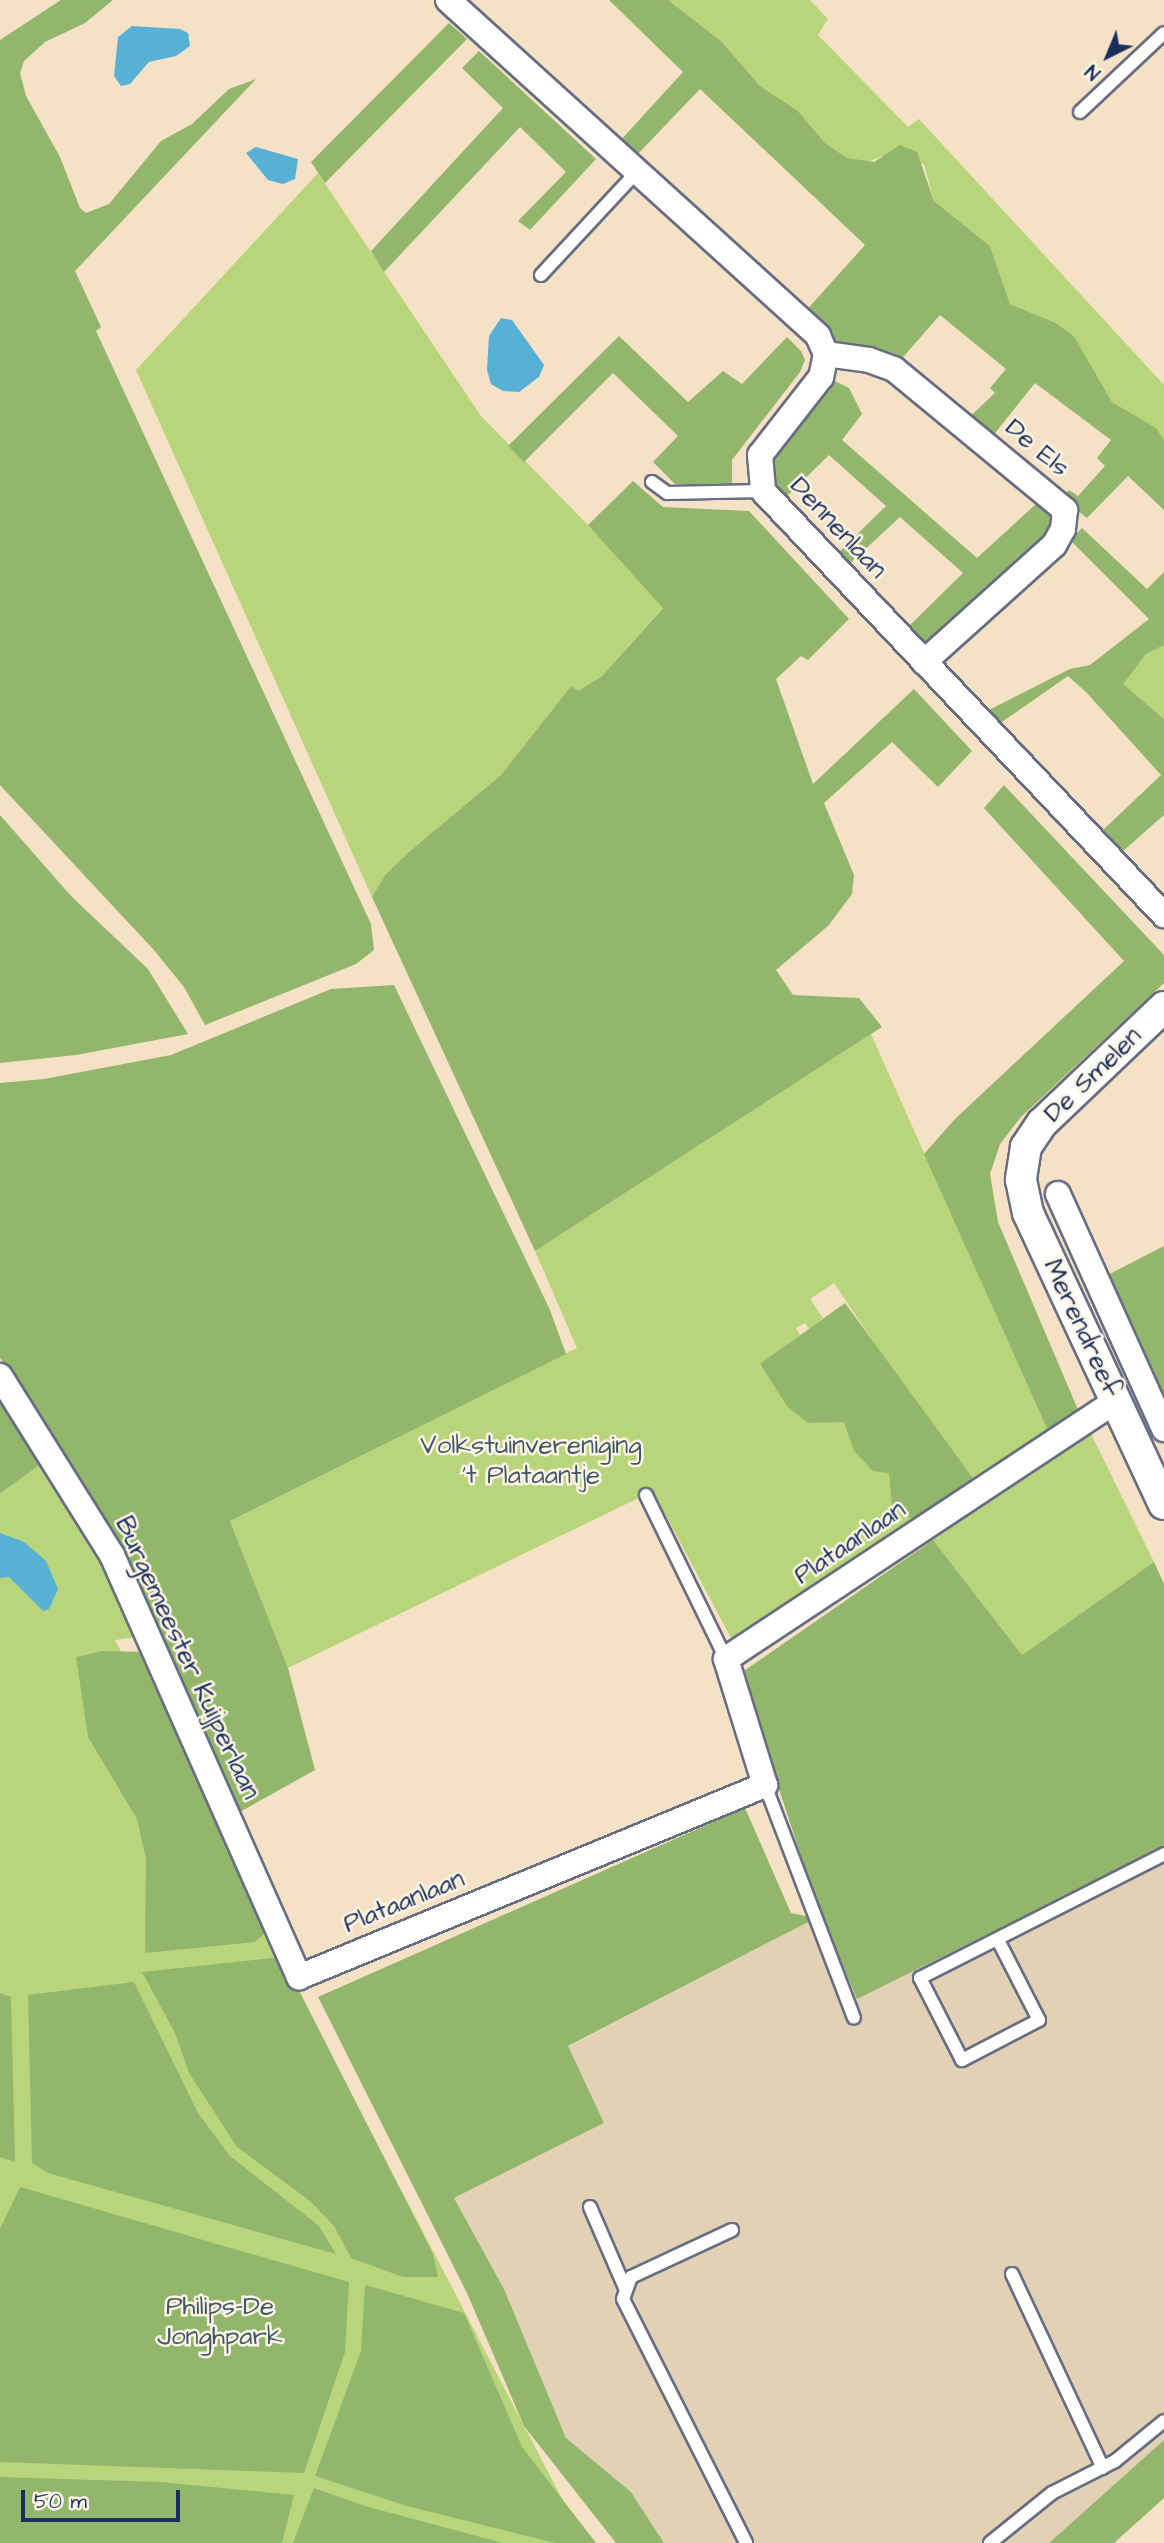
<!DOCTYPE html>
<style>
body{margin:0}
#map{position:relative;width:1164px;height:2543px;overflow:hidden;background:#f5e1c5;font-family:"Architects Daughter",sans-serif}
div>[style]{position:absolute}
.built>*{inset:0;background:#e3d1b6}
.green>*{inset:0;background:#b9d57b}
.forest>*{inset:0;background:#92b66b}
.water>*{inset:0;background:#56b1d4}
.roads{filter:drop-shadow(2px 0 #676d82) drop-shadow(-2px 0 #676d82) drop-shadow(0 2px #676d82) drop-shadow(0 -2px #676d82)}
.service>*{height:12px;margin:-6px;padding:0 6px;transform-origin:6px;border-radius:6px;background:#fff}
.minor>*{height:24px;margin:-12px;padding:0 12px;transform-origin:12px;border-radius:12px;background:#fff}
.tertiary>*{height:30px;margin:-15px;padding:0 15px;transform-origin:15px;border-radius:15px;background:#fff}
span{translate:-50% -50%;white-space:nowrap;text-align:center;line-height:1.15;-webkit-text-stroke:5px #fcf5e5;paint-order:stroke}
.street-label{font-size:26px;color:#1b2f5e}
.park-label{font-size:26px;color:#425865}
.north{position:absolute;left:1073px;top:21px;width:70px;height:70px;-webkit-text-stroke:5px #fcf5e5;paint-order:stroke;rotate:223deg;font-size:19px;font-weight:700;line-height:28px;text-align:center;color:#1b2f5e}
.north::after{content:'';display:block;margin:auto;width:24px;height:32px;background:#1b2f5e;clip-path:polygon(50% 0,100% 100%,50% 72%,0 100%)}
.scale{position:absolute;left:21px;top:2490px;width:159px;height:32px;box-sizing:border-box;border:4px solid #1b2f5e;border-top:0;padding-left:9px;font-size:21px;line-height:24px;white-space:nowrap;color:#1b2f5e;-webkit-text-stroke:5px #fcf5e5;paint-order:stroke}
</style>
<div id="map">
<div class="built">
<div style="clip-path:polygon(1164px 1847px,1164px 2440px,1049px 2543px,664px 2543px,631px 2492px,566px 2438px,504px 2289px,454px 2198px,604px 2123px,568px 2047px,816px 1918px,857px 1998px)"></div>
</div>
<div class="green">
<div style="clip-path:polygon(668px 0,810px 0,828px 19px,818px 35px,908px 127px,919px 119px,1164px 385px,1164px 440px,1155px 428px,1112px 402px,1074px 336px,1056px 323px,1010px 304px,990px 246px,934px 201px,924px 164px,882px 156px,864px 164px,847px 158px,825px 143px,798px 111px,760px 86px,721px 41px)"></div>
<div style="clip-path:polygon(318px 173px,481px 416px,643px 581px,663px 607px,602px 676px,578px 692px,571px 686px,501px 775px,410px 851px,385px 875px,372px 897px,136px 370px)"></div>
<div style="clip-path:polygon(1164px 645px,1164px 719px,1122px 684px,1146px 654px)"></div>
<div style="clip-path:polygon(871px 1034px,1049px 1433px,975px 1481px,907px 1392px,834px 1283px,810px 1299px,823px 1318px,809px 1329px,805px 1323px,796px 1328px,800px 1335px,760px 1365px,770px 1378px,844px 1421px,889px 1473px,915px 1521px,732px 1640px,653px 1491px,288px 1668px,230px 1521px,577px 1348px,535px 1251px)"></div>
<div style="clip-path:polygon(0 1424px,29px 1473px,40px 1465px,119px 1594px,138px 1637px,115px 1640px,585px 2543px,0 2543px)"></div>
<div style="clip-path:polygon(1090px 1432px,1154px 1562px,1022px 1655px,933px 1540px)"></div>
</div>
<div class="forest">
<div style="clip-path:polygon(61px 0,113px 0,85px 23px,45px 42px,24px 61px,20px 73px,26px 96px,60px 157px,80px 208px,86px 213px,109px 204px,161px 141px,192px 124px,229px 89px,256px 79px,75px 271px,101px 327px,96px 331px,371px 924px,374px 950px,356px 964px,205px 1025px,184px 987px,153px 949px,0 785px,0 40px)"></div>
<div style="clip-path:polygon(609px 0,668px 0,721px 41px,760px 86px,798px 111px,825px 143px,847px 158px,874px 162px,900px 145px,917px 152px,934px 201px,990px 246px,1010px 304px,1056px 323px,1074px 336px,1112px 402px,1156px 428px,1164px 440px,1164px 510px,1128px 476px,1087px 518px,1062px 498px,1069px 490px,1078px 496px,1105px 466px,1097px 458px,1111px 440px,1035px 383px,988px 442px,963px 423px,995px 393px,990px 388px,1006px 369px,940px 315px,897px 364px,831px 343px,803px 314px,865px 245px,700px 89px,635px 157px,619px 142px,683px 72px)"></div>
<div style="clip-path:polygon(449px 23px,467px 39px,325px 183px,311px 162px)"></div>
<div style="clip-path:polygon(479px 51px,596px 159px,530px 230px,518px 221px,566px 172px,520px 127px,384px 272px,371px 251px,503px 108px,462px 68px)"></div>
<div style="clip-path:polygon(619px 336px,688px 402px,723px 371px,742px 384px,787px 337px,801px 351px,805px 360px,800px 372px,732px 460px,732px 487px,675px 484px,653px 462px,678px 436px,613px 373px,524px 462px,508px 446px)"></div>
<div style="clip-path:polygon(835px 381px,849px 388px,862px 414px,842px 440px,977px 558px,1037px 503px,1058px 522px,927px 645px,909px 626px,963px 573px,900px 517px,847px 566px,837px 554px,886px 506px,829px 455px,782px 501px,772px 490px,765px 460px)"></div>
<div style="clip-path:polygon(633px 481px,663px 507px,749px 511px,849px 619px,808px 660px,801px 656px,776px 679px,813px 784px,914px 689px,972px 751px,938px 787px,892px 742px,824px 803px,854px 875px,852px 894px,829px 925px,776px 970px,793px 995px,859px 998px,882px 1027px,535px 1251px,372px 897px,385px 875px,410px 851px,501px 775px,571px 686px,578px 691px,602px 676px,663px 608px,588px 525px)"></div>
<div style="clip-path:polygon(1082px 528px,1147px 589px,1164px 572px,1164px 645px,1146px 654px,1123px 684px,1164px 719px,1164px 815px,1123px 851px,1103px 830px,1161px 775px,1086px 692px,1068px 676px,999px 724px,987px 711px,1070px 669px,1090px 665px,1149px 619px,1070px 540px)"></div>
<div style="clip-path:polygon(1004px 785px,1164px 955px,1164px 983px,1021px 1117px,1000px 1144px,990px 1174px,998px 1222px,1079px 1412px,1049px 1433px,924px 1154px,955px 1119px,1124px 961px,984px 808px)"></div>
<div style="clip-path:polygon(0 815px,71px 896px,148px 969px,188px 1034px,76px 1055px,0 1063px)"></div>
<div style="clip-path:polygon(394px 985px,550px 1310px,566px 1354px,230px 1521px,288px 1668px,315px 1770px,238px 1813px,128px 1566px,52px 1434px,0 1358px,0 1083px,44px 1079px,171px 1055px,331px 989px)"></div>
<div style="clip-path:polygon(1164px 1246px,1164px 1409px,1092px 1283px)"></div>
<div style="clip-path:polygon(845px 1303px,975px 1481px,915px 1521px,892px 1505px,889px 1473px,873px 1471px,854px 1451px,844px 1422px,808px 1423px,787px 1406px,760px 1364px)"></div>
<div style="clip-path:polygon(0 1403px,40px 1465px,0 1493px)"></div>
<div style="clip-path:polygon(933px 1540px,1022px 1655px,1154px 1562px,1164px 1584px,1164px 1847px,857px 1999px,818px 1908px,741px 1673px)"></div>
<div style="clip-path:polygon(102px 1651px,147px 1652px,270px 1928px,255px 1942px,145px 1953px,146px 1859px,137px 1819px,88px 1737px,76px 1657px)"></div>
<div style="clip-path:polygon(745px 1808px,791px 1913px,816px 1918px,568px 2046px,604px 2123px,454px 2198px,504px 2289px,566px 2438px,631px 2492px,664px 2543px,616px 2543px,524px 2426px,467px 2293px,318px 1997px)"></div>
<div style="clip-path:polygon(282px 1957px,433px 2254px,438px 2277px,403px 2277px,351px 2258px,334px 2226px,310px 2201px,237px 2147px,189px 2073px,175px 2033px,142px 1972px)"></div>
<div style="clip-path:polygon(134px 1982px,198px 2113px,230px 2156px,319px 2226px,336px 2254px,48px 2173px,32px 2163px,28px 1995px)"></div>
<div style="clip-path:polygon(0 1993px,11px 1997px,15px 2162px,0 2157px)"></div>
<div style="clip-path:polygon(20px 2187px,349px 2282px,345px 2352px,304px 2473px,0 2462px,0 2229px)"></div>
<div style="clip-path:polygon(365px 2285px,464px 2313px,522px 2447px,596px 2543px,555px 2543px,407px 2506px,315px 2476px,361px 2351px)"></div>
<div style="clip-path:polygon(1164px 2440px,1164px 2498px,1114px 2543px,1049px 2543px)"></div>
<div style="clip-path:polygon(0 2477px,160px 2482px,294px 2495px,282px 2543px,0 2543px)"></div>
<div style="clip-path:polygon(314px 2488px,365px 2506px,503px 2543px,293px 2543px)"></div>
</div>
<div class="water">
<div style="clip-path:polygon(132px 26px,180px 29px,188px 33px,190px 46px,176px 56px,149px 62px,130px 84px,121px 86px,114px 76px,118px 37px)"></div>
<div style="clip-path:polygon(256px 147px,298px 159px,295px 179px,283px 184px,268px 180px,246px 153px)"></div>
<div style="clip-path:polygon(501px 318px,512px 320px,544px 365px,539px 377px,519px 392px,503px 391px,491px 384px,487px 370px,489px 336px)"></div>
<div style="clip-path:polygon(0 1533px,24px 1542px,46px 1561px,58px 1589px,49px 1609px,43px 1611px,9px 1577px,0 1578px)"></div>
</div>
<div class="roads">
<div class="service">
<div style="left:1080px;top:112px;width:115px;rotate:-43.2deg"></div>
<div style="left:541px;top:275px;width:138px;rotate:-47.1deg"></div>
<div style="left:652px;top:482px;width:19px;rotate:36deg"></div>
<div style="left:667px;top:493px;width:96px;rotate:-1.2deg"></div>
<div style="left:646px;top:1495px;width:182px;rotate:64deg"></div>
<div style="left:765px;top:1785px;width:249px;rotate:69.1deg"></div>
<div style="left:998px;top:1940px;width:90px;rotate:62.9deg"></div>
<div style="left:1039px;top:2020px;width:87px;rotate:152.5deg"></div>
<div style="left:962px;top:2060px;width:92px;rotate:-117.1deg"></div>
<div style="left:920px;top:1978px;width:274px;rotate:-26.9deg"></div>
<div style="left:590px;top:2207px;width:90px;rotate:66.6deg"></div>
<div style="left:732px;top:2230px;width:111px;rotate:155deg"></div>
<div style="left:631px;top:2277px;width:23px;rotate:110deg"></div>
<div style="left:623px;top:2299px;width:273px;rotate:63.2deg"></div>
<div style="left:1012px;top:2274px;width:214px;rotate:64.9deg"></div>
<div style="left:990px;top:2543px;width:80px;rotate:-38.9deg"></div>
<div style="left:1052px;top:2493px;width:71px;rotate:-26.9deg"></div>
<div style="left:1115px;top:2461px;width:63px;rotate:-39.2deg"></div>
</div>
<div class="minor">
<div style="left:448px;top:0;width:500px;rotate:42.2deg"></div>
<div style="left:818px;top:336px;width:20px;rotate:66deg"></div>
<div style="left:826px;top:354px;width:24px;rotate:102deg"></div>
<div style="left:821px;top:377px;width:99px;rotate:128deg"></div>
<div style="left:760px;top:455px;width:36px;rotate:85deg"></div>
<div style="left:763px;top:491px;width:584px;rotate:46.6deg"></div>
<div style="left:826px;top:354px;width:43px;rotate:7.9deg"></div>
<div style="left:869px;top:360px;width:27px;rotate:20deg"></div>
<div style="left:894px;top:369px;width:222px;rotate:39.5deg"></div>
<div style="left:1065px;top:510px;width:19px;rotate:96deg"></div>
<div style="left:1063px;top:529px;width:18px;rotate:119deg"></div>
<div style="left:1054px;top:545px;width:175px;rotate:138deg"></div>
<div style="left:1058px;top:1194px;width:258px;rotate:65.7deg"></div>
<div style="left:0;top:1376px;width:211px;rotate:58deg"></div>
<div style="left:112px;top:1555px;width:462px;rotate:66.1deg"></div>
<div style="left:299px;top:1977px;width:504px;rotate:-22.39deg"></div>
<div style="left:765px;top:1785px;width:132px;rotate:-107.2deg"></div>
<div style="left:726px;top:1659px;width:469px;rotate:-33.5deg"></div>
</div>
<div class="tertiary">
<div style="left:1164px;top:1007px;width:168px;rotate:136.4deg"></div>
<div style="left:1042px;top:1123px;width:29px;rotate:124deg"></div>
<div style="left:1026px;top:1147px;width:33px;rotate:99deg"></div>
<div style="left:1021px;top:1180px;width:34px;rotate:78deg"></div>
<div style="left:1028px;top:1213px;width:321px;rotate:65deg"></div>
</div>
</div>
<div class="street-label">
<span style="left:1037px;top:448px;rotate:40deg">De Els</span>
<span style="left:838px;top:528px;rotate:47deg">Dennenlaan</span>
<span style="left:1093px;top:1075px;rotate:-44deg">De Smelen</span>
<span style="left:1082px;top:1328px;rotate:65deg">Merendreef</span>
<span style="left:850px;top:1543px;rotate:-34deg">Plataanlaan</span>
<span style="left:187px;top:1658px;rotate:65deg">Burgemeester Kuijperlaan</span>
<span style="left:404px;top:1902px;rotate:-22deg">Plataanlaan</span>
</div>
<div class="park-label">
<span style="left:531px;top:1461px">Volkstuinvereniging<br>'t Plataantje</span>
<span style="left:220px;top:2322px">Philips-De<br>Jonghpark</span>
</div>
<div class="north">N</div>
<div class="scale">50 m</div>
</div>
